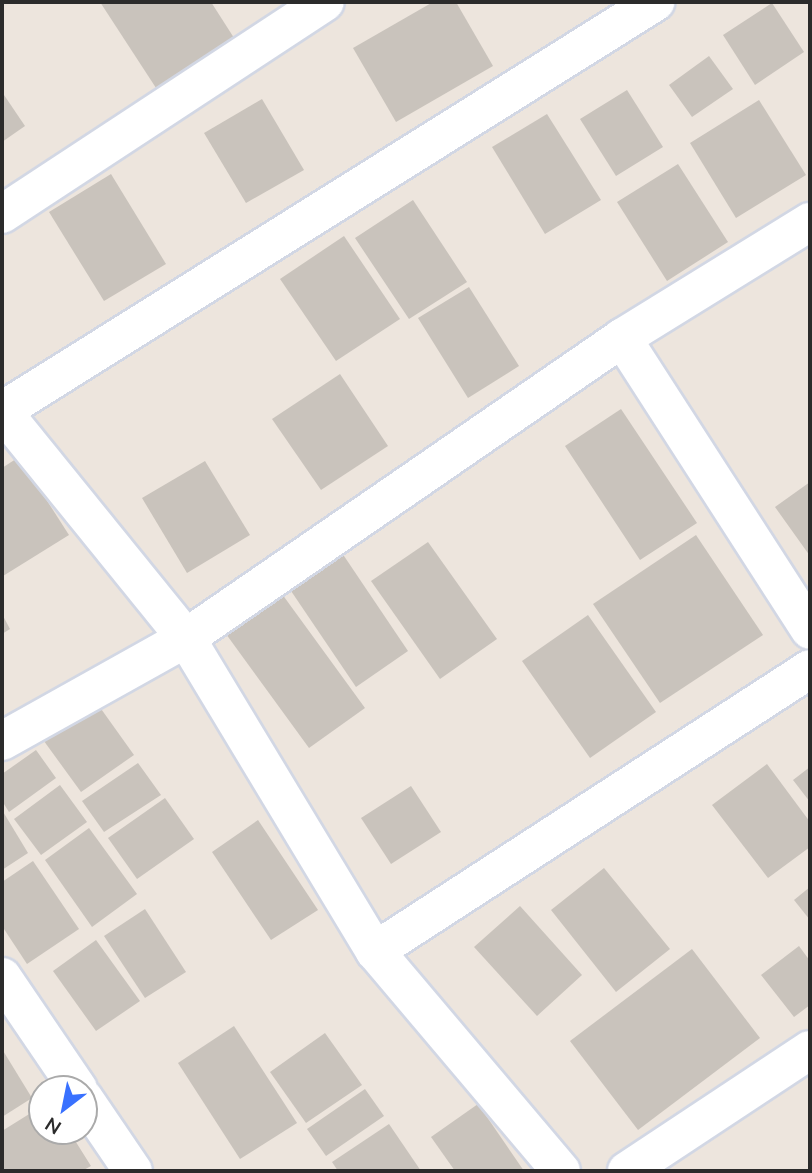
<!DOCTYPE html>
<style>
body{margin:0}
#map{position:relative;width:812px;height:1173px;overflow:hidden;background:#ede5dd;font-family:Mulish,sans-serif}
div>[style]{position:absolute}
.building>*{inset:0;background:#c9c3bc}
.roads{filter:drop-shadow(2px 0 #d2d7e4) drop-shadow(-2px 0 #d2d7e4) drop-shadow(0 2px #d2d7e4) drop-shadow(0 -2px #d2d7e4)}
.minor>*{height:38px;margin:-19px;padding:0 19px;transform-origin:19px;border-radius:19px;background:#fff}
span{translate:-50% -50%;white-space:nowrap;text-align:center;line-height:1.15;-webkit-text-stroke:6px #fff;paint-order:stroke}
.frame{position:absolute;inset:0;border:4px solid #2b2b2b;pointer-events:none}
.north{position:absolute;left:28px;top:1075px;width:70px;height:70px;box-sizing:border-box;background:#fff;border:2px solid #aaa;border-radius:50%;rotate:212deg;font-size:19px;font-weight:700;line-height:28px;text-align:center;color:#2b2b2b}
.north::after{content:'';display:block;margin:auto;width:24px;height:32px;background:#3971ff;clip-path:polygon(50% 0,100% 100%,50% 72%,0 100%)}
</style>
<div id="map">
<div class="building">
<div style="clip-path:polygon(100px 2px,211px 2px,236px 41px,158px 91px)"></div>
<div style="clip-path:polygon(433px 2px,456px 2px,493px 66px,396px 122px,353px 48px)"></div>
<div style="clip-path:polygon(772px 3px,804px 52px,755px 85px,723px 35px)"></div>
<div style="clip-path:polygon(709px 56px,733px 89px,692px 117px,669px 85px)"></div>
<div style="clip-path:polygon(627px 90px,663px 147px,616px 176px,580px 119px)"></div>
<div style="clip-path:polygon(2px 92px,25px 126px,2px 142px)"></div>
<div style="clip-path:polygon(262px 99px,304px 170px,246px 203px,204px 133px)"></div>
<div style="clip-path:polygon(759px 100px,806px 175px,736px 218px,690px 143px)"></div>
<div style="clip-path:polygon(547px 114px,601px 200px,545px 234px,492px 147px)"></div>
<div style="clip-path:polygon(678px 164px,728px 242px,667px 281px,617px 202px)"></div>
<div style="clip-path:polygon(111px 174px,166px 264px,104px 301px,49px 212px)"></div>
<div style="clip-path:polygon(413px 200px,467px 282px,409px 319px,355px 238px)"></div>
<div style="clip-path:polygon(344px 236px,400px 319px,336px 361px,280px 279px)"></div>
<div style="clip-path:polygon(469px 287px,519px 366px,468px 398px,418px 318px)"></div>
<div style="clip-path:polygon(340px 374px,388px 446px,321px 490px,272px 419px)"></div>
<div style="clip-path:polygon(621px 409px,697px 523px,640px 560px,565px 446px)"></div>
<div style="clip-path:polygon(19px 457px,69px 535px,3px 576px,2px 468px)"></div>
<div style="clip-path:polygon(205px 461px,250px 535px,187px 573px,142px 498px)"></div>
<div style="clip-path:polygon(810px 482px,810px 556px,775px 507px)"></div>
<div style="clip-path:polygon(696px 535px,763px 635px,660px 703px,593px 604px)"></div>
<div style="clip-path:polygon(428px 542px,497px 639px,440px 679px,371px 581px)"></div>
<div style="clip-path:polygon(342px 553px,408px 651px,356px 687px,289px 588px)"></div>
<div style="clip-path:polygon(282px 594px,365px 708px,309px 748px,226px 634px)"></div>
<div style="clip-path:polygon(2px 614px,10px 629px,2px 634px)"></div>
<div style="clip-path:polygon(588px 615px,656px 712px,590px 758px,522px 661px)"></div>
<div style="clip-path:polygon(94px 699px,134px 755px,81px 792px,41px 737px)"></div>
<div style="clip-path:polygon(36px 750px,56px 778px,9px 812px,2px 801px,2px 774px)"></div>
<div style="clip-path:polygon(138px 763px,161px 795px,104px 832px,82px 801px)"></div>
<div style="clip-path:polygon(767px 764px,810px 822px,810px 847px,768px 878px,712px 805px)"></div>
<div style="clip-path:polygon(810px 767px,810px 802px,793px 780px)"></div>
<div style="clip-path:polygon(60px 785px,87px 822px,41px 855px,14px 819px)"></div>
<div style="clip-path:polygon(411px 786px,441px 832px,391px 864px,361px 818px)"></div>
<div style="clip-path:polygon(165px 798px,194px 839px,137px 879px,108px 838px)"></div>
<div style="clip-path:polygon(2px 810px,28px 853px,2px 870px)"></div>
<div style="clip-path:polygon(258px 820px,318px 910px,271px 940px,212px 852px)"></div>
<div style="clip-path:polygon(89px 828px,137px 894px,92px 927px,45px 860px)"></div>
<div style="clip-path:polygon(33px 861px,79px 929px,27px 964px,2px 926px,2px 882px)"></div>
<div style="clip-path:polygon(604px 868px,670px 949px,616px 992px,551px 910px)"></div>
<div style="clip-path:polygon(810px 887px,810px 920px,794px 900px)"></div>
<div style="clip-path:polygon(520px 906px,582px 975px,537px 1016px,474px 947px)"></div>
<div style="clip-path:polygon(145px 909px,186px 972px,145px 998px,104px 936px)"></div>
<div style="clip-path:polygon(96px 940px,140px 1001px,96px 1031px,53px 971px)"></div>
<div style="clip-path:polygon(799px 946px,810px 961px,810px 1005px,794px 1017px,761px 975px)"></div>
<div style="clip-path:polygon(692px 949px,760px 1038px,638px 1130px,570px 1041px)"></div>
<div style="clip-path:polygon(234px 1026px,297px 1123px,240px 1159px,178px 1063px)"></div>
<div style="clip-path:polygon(325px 1033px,362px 1085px,306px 1123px,270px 1072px)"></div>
<div style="clip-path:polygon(2px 1049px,32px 1098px,2px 1117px)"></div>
<div style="clip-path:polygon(365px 1089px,384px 1116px,326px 1156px,307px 1129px)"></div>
<div style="clip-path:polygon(478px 1104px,524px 1171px,455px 1171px,431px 1137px)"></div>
<div style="clip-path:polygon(42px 1106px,42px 1131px,69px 1131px,91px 1166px,82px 1171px,2px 1171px,2px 1131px)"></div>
<div style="clip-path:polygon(389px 1124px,421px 1171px,338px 1171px,332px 1162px)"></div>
</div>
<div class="roads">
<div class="minor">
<div style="left:2px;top:214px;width:386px;rotate:-33.3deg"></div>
<div style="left:622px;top:338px;width:347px;rotate:57.2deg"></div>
<div style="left:2px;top:411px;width:292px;rotate:51deg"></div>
<div style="left:186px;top:638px;width:366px;rotate:58.9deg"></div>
<div style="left:375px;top:951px;width:288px;rotate:49.8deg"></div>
<div style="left:2px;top:411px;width:771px;rotate:-32.06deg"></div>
<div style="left:2px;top:741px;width:211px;rotate:-29.2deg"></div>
<div style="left:186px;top:638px;width:529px;rotate:-34.53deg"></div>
<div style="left:622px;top:338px;width:221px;rotate:-31.7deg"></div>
<div style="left:375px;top:951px;width:518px;rotate:-32.95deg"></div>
<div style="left:2px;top:977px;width:135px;rotate:55.8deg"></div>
<div style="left:84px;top:1099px;width:87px;rotate:55.8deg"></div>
<div style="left:627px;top:1171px;width:219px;rotate:-33.5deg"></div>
</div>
</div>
<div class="frame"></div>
<div class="north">N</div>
</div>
